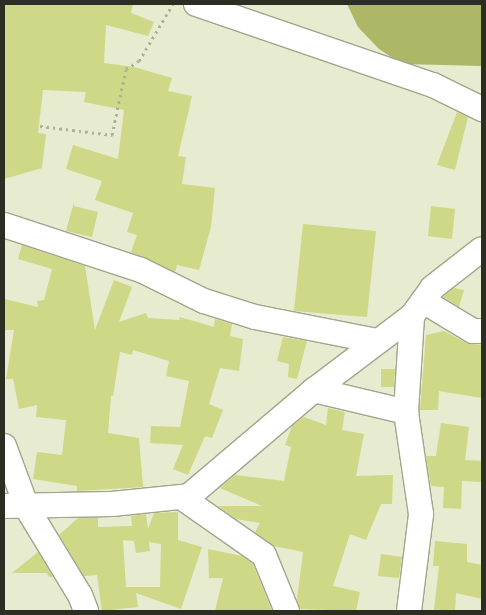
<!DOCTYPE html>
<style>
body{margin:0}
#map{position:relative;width:486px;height:615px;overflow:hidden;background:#e7ebcf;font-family:Jost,sans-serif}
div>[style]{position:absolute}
.water>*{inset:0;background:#aeb766}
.building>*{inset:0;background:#ced886}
.path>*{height:3px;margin-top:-1.5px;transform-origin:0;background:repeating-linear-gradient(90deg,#aeb19a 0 2.5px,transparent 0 6.5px)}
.roads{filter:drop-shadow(1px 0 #a1a58b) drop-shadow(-1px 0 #a1a58b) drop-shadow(0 1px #a1a58b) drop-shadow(0 -1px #a1a58b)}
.street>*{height:24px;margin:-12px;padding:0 12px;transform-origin:12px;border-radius:12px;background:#fff}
span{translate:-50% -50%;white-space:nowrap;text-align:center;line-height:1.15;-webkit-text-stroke:5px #fff;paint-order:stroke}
.frame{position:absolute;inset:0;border:5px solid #2c2e23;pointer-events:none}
</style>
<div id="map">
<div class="water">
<div style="clip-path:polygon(347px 4px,482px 4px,482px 66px,402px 64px,379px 49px,358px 27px)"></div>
</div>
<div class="building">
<div style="clip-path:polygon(4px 4px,133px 4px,131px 13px,154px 22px,148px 36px,106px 25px,104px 63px,134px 67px,172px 78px,168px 91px,192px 96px,178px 156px,186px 157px,182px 184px,215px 188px,211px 227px,199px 270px,177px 265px,175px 272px,131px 252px,137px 235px,127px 232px,133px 213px,95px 200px,102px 181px,66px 169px,73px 145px,118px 159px,124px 110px,84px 102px,86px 92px,43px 90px,38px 133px,46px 134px,42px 168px,4px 179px)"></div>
<div style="clip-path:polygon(457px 112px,468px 117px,455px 170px,437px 165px)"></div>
<div style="clip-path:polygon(74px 202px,74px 206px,98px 212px,92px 237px,66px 231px)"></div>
<div style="clip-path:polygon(431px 206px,455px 209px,452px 239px,428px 236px)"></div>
<div style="clip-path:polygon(303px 224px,376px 231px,367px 317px,294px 311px)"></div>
<div style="clip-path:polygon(22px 245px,85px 266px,95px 330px,114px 280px,132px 287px,119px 322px,146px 313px,148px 318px,179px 320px,180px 317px,214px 327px,215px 319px,232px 324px,230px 336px,243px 339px,239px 371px,220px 368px,209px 404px,223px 410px,212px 438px,205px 436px,188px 475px,173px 469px,183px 445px,150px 443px,151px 426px,180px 427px,189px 381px,166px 376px,169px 361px,133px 350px,132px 355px,120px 352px,113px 396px,111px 396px,108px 433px,139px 438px,143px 487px,77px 491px,77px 486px,33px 479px,37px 452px,62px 455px,66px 420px,36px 417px,37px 405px,19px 409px,13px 379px,6px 379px,14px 330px,4px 330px,4px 299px,38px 307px,37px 301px,44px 300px,52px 269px,18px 259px)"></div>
<div style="clip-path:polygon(454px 288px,464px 290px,459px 307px,443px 297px)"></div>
<div style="clip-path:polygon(444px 331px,466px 343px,482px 345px,482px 398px,439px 391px,438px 410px,420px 410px,426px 335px)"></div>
<div style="clip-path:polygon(283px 337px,307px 341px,297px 379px,288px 377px,289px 364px,277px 361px)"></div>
<div style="clip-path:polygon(381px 369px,395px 369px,394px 387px,381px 387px)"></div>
<div style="clip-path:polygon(328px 408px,345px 412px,342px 430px,364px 434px,356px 476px,393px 475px,392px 504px,381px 504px,366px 540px,350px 534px,333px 586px,360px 592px,356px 611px,300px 609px,297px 599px,303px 552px,274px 546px,255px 532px,260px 523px,236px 519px,218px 506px,262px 506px,220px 488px,235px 475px,284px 481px,291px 447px,285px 445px,292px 426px,304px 417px,326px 425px)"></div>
<div style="clip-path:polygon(441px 423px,469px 427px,465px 460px,482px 461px,482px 482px,462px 481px,461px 509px,443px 508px,444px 487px,431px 486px,426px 456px,436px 456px)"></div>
<div style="clip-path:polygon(evenodd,178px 512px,178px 540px,202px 547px,181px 609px,136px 593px,138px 607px,102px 611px,97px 575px,84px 576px,59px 535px,78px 518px,98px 518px,98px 527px,132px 526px,131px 516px,146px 514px,148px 529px,154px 513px,178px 512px,123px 540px,134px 541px,136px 553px,150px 551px,149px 542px,161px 544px,160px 587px,126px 587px,123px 540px)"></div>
<div style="clip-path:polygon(435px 541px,467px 544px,467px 562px,482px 565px,482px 599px,456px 593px,455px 611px,434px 610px,439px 566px,433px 566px)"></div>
<div style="clip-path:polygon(208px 549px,242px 556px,253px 564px,272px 611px,215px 611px,223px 578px,209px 578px)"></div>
<div style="clip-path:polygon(38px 552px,53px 577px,49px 577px,47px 573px,12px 573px)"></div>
<div style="clip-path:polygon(381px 554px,402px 557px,399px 578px,378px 576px)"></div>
</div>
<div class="path">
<div style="left:40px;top:126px;width:73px;rotate:7.1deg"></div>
<div style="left:112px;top:135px;width:67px;rotate:-78deg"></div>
<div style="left:126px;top:69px;width:15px;rotate:-32deg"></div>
<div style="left:139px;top:61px;width:66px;rotate:-59.2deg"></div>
</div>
<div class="roads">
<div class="street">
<div style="left:196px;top:4px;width:250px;rotate:18.9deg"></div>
<div style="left:433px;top:85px;width:55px;rotate:26.1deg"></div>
<div style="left:4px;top:225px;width:144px;rotate:18.2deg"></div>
<div style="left:141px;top:270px;width:70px;rotate:26.2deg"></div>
<div style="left:204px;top:301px;width:53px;rotate:17.4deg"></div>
<div style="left:255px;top:317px;width:123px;rotate:11.2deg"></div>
<div style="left:423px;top:301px;width:58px;rotate:31deg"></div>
<div style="left:473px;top:331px;width:9px"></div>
<div style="left:314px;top:390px;width:95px;rotate:13.4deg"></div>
<div style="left:4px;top:446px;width:66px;rotate:69.6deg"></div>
<div style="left:27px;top:508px;width:102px;rotate:58.7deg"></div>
<div style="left:80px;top:595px;width:17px;rotate:69deg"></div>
<div style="left:181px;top:497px;width:101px;rotate:34.9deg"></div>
<div style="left:264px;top:555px;width:61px;rotate:67.7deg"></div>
<div style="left:4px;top:506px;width:108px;rotate:-1.1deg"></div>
<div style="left:112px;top:504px;width:77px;rotate:-5.9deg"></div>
<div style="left:189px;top:496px;width:164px;rotate:-40.3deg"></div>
<div style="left:314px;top:390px;width:123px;rotate:-37.1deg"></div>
<div style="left:412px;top:316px;width:34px;rotate:-54deg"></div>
<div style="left:432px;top:288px;width:63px;rotate:-38deg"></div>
<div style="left:409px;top:611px;width:98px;rotate:-82.9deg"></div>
<div style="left:421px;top:514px;width:103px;rotate:-98.4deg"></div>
<div style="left:406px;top:412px;width:96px;rotate:-86.4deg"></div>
</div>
</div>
<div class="frame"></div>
</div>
